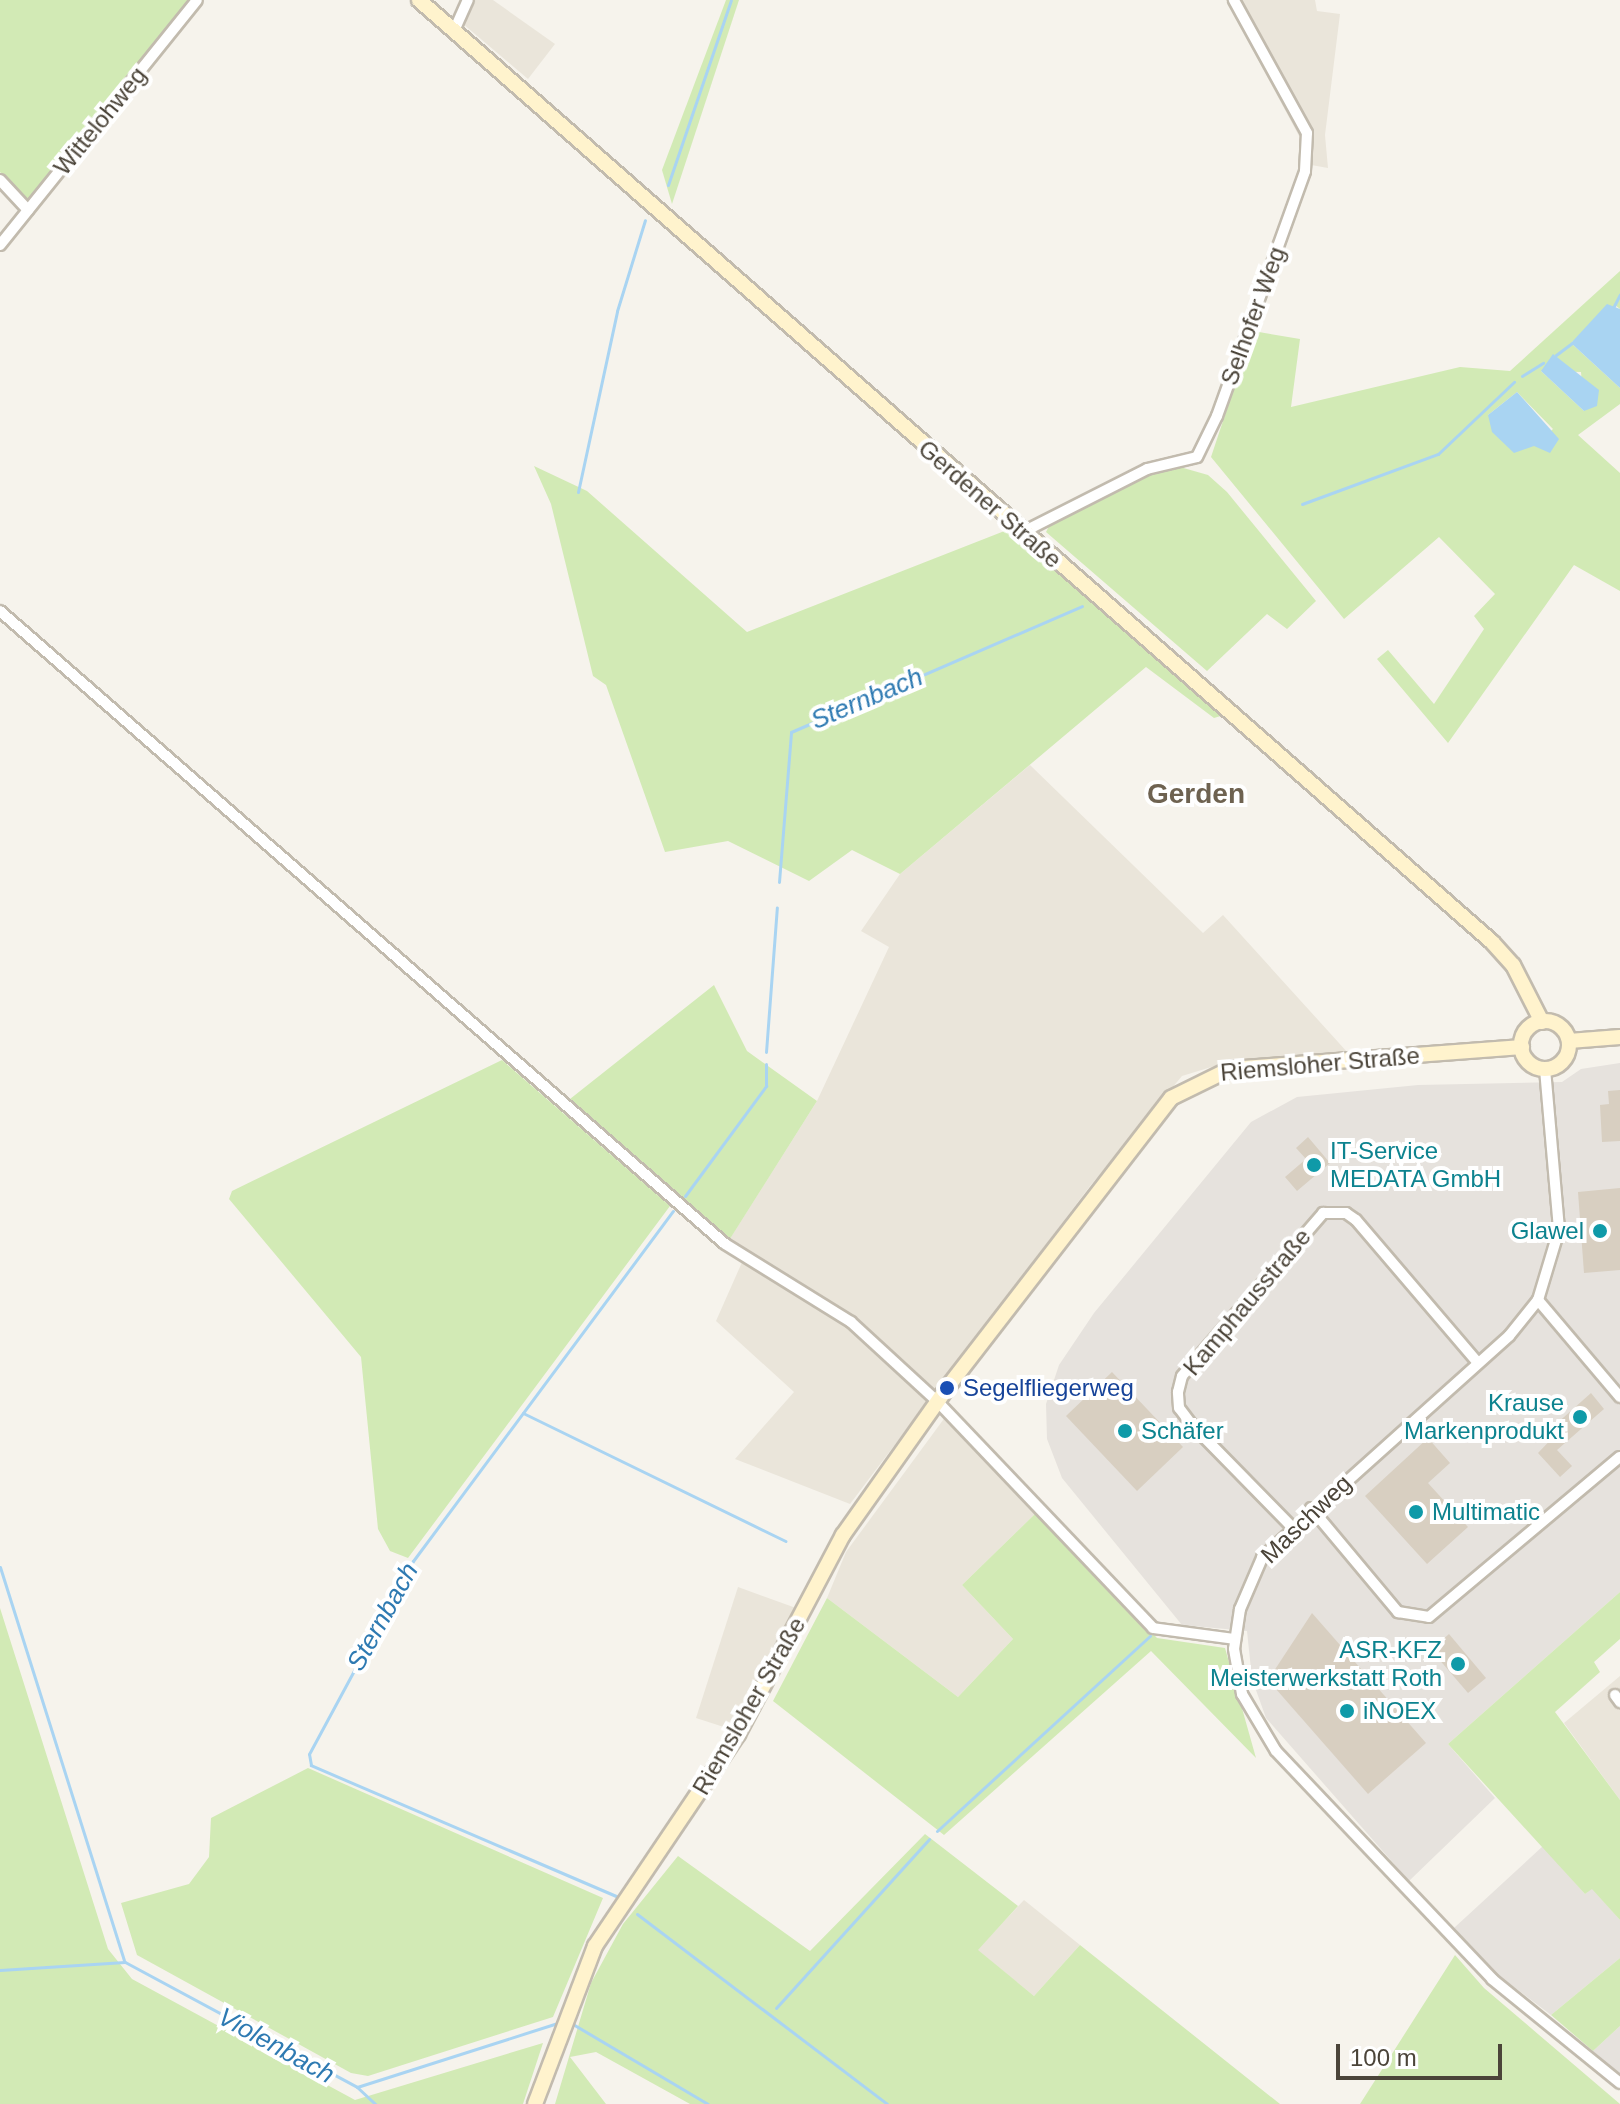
<!DOCTYPE html>
<meta charset="utf-8">
<style>
body{margin:0}
#map{position:relative;width:1620px;height:2104px;overflow:hidden;background:#f6f3ec;font-family:Helvetica,sans-serif}
div>[style]{position:absolute}
.residential>*{inset:0;background:#eae5da}
.industrial>*{inset:0;background:#e6e2dd}
.green>*{inset:0;background:#d2eab5}
.water>*{inset:0;background:#a9d4f2}
.stream>*{height:3px;margin:-1.5px;padding:0 1.5px;transform-origin:1.5px;border-radius:1.5px;background:#a9d4f2}
.building>*{inset:0;background:#d8cfc1}
.roads{filter:drop-shadow(2px 0 #c2bbae) drop-shadow(-2px 0 #c2bbae) drop-shadow(0 2px #c2bbae) drop-shadow(0 -2px #c2bbae)}
.street>*{height:10px;margin:-5px;padding:0 5px;transform-origin:5px;border-radius:5px;background:#fff}
.secondary>*{height:14px;margin:-7px;padding:0 7px;transform-origin:7px;border-radius:7px;background:#fff3cd}
.secondary>.ring{margin:-7px;padding:0;box-sizing:content-box;background:none;border:14px solid #fff3cd;border-radius:50%}
.dots>*{width:22px;height:22px;translate:-50% -50%;box-sizing:border-box;border:4px solid #fff;border-radius:50%}
span{translate:-50% -50%;white-space:nowrap;text-align:center;line-height:1.15;-webkit-text-stroke:8px #fff;paint-order:stroke}
.street-label{font-size:24px;color:#4b4439}
.culture-label{font-size:24px;color:#0d838f}
.left{translate:0 -50%;text-align:left}
.right{translate:-100% -50%;text-align:right}
.transit-label{font-size:24px;color:#164399}
.water-label{font-size:26px;color:#2e7ab2;font-style:italic}
.quarter-label{font-size:28px;color:#6e6250;font-weight:700}
.scale{position:absolute;left:1336px;top:2044px;width:166px;height:36px;box-sizing:border-box;border:4px solid #4b4439;border-top:0;padding-left:10px;font-size:24px;line-height:28px;white-space:nowrap;color:#4b4439;-webkit-text-stroke:6px #fff;paint-order:stroke}
</style>
<div id="map">
<div class="residential">
<div style="clip-path:polygon(474px 0,493px 0,555px 44px,528px 79px,462px 23px)"></div>
<div style="clip-path:polygon(1226px 0,1315px 0,1317px 11px,1340px 14px,1325px 135px,1328px 168px,1300px 163px,1299px 136px)"></div>
<div style="clip-path:polygon(1030px 765px,1203px 933px,1223px 915px,1348px 1053px,1221px 1064px,1182px 1076px,1090px 1186px,850px 1504px,735px 1459px,794px 1392px,716px 1321px,743px 1260px,724px 1248px,817px 1101px,889px 947px,861px 931px,900px 874px)"></div>
<div style="clip-path:polygon(946px 1416px,1036px 1513px,962px 1585px,1013px 1639px,958px 1697px,827px 1598px,846px 1552px)"></div>
<div style="clip-path:polygon(738px 1587px,796px 1608px,730px 1729px,696px 1718px)"></div>
<div style="clip-path:polygon(1620px 1676px,1620px 1800px,1564px 1723px)"></div>
<div style="clip-path:polygon(1024px 1900px,1080px 1945px,1034px 1996px,977px 1950px)"></div>
</div>
<div class="industrial">
<div style="clip-path:polygon(1620px 1063px,1620px 1592px,1448px 1744px,1495px 1798px,1409px 1881px,1266px 1718px,1252px 1679px,1247px 1631px,1182px 1625px,1062px 1478px,1047px 1439px,1046px 1404px,1059px 1365px,1094px 1313px,1251px 1122px,1297px 1097px,1418px 1085px,1562px 1082px,1581px 1069px)"></div>
<div style="clip-path:polygon(1543px 1846px,1585px 1894px,1592px 1888px,1620px 1920px,1620px 1958px,1551px 2015px,1493px 1971px,1454px 1928px)"></div>
<div style="clip-path:polygon(1620px 2026px,1620px 2076px,1593px 2051px)"></div>
</div>
<div class="green">
<div style="clip-path:polygon(0 0,194px 0,27px 201px,0 172px)"></div>
<div style="clip-path:polygon(726px 0,739px 0,672px 204px,662px 170px)"></div>
<div style="clip-path:polygon(evenodd,1620px 271px,1620px 309px,1615px 305px,1571px 343px,1620px 388px,1620px 404px,1578px 435px,1620px 473px,1620px 591px,1574px 565px,1448px 743px,1377px 659px,1388px 650px,1434px 704px,1484px 629px,1474px 616px,1495px 594px,1439px 537px,1344px 619px,1211px 457px,1253px 331px,1300px 339px,1291px 407px,1460px 367px,1510px 371px,1620px 271px,1541px 371px,1581px 372px,1584px 411px,1541px 371px,1620px 271px,1517px 392px,1553px 429px,1534px 446px,1488px 415px,1517px 392px)"></div>
<div style="clip-path:polygon(534px 466px,587px 491px,747px 632px,1007px 530px,1224px 715px,1214px 718px,1146px 667px,900px 874px,852px 850px,809px 881px,728px 841px,665px 852px,606px 685px,593px 676px,551px 504px)"></div>
<div style="clip-path:polygon(1180px 467px,1208px 475px,1227px 492px,1316px 601px,1287px 629px,1267px 614px,1207px 671px,1046px 532px,1051px 522px,1150px 473px)"></div>
<div style="clip-path:polygon(714px 985px,747px 1051px,817px 1101px,728px 1242px,570px 1099px)"></div>
<div style="clip-path:polygon(502px 1060px,670px 1206px,408px 1558px,390px 1551px,378px 1529px,361px 1357px,229px 1199px,232px 1191px)"></div>
<div style="clip-path:polygon(1036px 1513px,1157px 1638px,1225px 1648px,1256px 1758px,1151px 1651px,944px 1835px,773px 1701px,827px 1598px,958px 1697px,1013px 1639px,962px 1585px)"></div>
<div style="clip-path:polygon(1620px 1592px,1620px 1639px,1594px 1662px,1600px 1672px,1555px 1712px,1620px 1800px,1620px 1920px,1592px 1889px,1585px 1894px,1448px 1744px)"></div>
<div style="clip-path:polygon(0 1608px,108px 1949px,132px 1979px,355px 2100px,543px 2043px,523px 2104px,0 2104px)"></div>
<div style="clip-path:polygon(308px 1768px,603px 1898px,553px 2017px,368px 2076px,351px 2073px,137px 1955px,121px 1903px,189px 1884px,209px 1857px,211px 1818px)"></div>
<div style="clip-path:polygon(925px 1834px,1018px 1906px,978px 1950px,1034px 1996px,1080px 1945px,1280px 2104px,690px 2104px,596px 2052px,570px 2057px,606px 2104px,555px 2104px,591px 1983px,623px 1924px,678px 1856px,810px 1951px)"></div>
<div style="clip-path:polygon(1455px 1955px,1484px 1988px,1620px 2104px,1360px 2104px)"></div>
<div style="clip-path:polygon(1620px 1958px,1620px 2026px,1593px 2051px,1551px 2015px)"></div>
</div>
<div class="water">
<div style="clip-path:polygon(1607px 304px,1620px 309px,1620px 388px,1571px 343px)"></div>
<div style="clip-path:polygon(1553px 354px,1599px 390px,1597px 406px,1584px 411px,1541px 371px)"></div>
<div style="clip-path:polygon(1517px 392px,1559px 439px,1550px 453px,1534px 446px,1514px 453px,1492px 432px,1488px 415px)"></div>
</div>
<div class="stream">
<div style="left:668px;top:185px;width:195px;rotate:-71.2deg"></div>
<div style="left:1614px;top:306px;width:13px;rotate:-63deg"></div>
<div style="left:1556px;top:355px;width:20px;rotate:-37deg"></div>
<div style="left:1522px;top:376px;width:25px;rotate:-32deg"></div>
<div style="left:578px;top:492px;width:185px;rotate:-77.8deg"></div>
<div style="left:617px;top:311px;width:95px;rotate:-72.9deg"></div>
<div style="left:1302px;top:504px;width:145px;rotate:-20.2deg"></div>
<div style="left:1438px;top:454px;width:105px;rotate:-43.5deg"></div>
<div style="left:779px;top:882px;width:150px;rotate:-85.4deg"></div>
<div style="left:791px;top:732px;width:317px;rotate:-23.4deg"></div>
<div style="left:766px;top:1052px;width:145px;rotate:-85.7deg"></div>
<div style="left:685px;top:1196px;width:137px;rotate:-53.6deg"></div>
<div style="left:766px;top:1086px;width:22px;rotate:-90deg"></div>
<div style="left:523px;top:1413px;width:292px;rotate:26deg"></div>
<div style="left:0;top:1567px;width:412px;rotate:72.5deg"></div>
<div style="left:937px;top:1831px;width:289px;rotate:-42.5deg"></div>
<div style="left:616px;top:1896px;width:332px;rotate:-156.8deg"></div>
<div style="left:311px;top:1765px;width:11px;rotate:-100deg"></div>
<div style="left:309px;top:1754px;width:219px;rotate:-61.7deg"></div>
<div style="left:413px;top:1561px;width:436px;rotate:-53.4deg"></div>
<div style="left:637px;top:1914px;width:314px;rotate:37.2deg"></div>
<div style="left:0;top:1970px;width:125px;rotate:-3.7deg"></div>
<div style="left:125px;top:1962px;width:264px;rotate:28.3deg"></div>
<div style="left:357px;top:2087px;width:208px;rotate:-17.7deg"></div>
<div style="left:776px;top:2008px;width:228px;rotate:-47.8deg"></div>
<div style="left:571px;top:2023px;width:159px;rotate:30.6deg"></div>
<div style="left:357px;top:2087px;width:25px;rotate:43deg"></div>
</div>
<div class="building">
<div style="clip-path:polygon(1620px 1090px,1620px 1141px,1602px 1142px,1600px 1105px,1609px 1104px,1608px 1091px)"></div>
<div style="clip-path:polygon(1308px 1137px,1330px 1163px,1297px 1191px,1285px 1177px,1306px 1159px,1296px 1148px)"></div>
<div style="clip-path:polygon(1620px 1188px,1620px 1270px,1584px 1273px,1578px 1192px)"></div>
<div style="clip-path:polygon(1112px 1372px,1183px 1447px,1137px 1491px,1066px 1416px)"></div>
<div style="clip-path:polygon(1591px 1393px,1604px 1409px,1557px 1450px,1572px 1466px,1560px 1477px,1538px 1453px,1560px 1430px,1555px 1425px)"></div>
<div style="clip-path:polygon(1428px 1438px,1450px 1463px,1428px 1483px,1468px 1527px,1427px 1564px,1365px 1496px)"></div>
<div style="clip-path:polygon(1312px 1613px,1426px 1743px,1368px 1794px,1268px 1680px)"></div>
<div style="clip-path:polygon(1449px 1634px,1486px 1678px,1468px 1693px,1431px 1650px)"></div>
</div>
<div class="roads">
<div class="street">
<div style="left:454px;top:31px;width:34px;rotate:-66deg"></div>
<div style="left:0;top:180px;width:41px;rotate:47deg"></div>
<div style="left:0;top:245px;width:314px;rotate:-51.2deg"></div>
<div style="left:1023px;top:532px;width:139px;rotate:-26.9deg"></div>
<div style="left:1147px;top:469px;width:51px;rotate:-13.5deg"></div>
<div style="left:1197px;top:457px;width:46px;rotate:-64deg"></div>
<div style="left:1217px;top:416px;width:260px;rotate:-70.2deg"></div>
<div style="left:1305px;top:171px;width:38px;rotate:-87deg"></div>
<div style="left:1307px;top:133px;width:152px;rotate:-118.8deg"></div>
<div style="left:0;top:611px;width:962px;rotate:41.12deg"></div>
<div style="left:725px;top:1244px;width:148px;rotate:31.8deg"></div>
<div style="left:851px;top:1322px;width:117px;rotate:42.6deg"></div>
<div style="left:937px;top:1401px;width:313px;rotate:46.4deg"></div>
<div style="left:1153px;top:1628px;width:82px;rotate:7.7deg"></div>
<div style="left:1545px;top:1069px;width:162px;rotate:85deg"></div>
<div style="left:1559px;top:1230px;width:73px;rotate:106.7deg"></div>
<div style="left:1538px;top:1300px;width:46px;rotate:128.9deg"></div>
<div style="left:1509px;top:1336px;width:332px;rotate:138.1deg"></div>
<div style="left:1262px;top:1558px;width:56px;rotate:113.3deg"></div>
<div style="left:1240px;top:1609px;width:40px;rotate:98.5deg"></div>
<div style="left:1234px;top:1649px;width:46px;rotate:79.9deg"></div>
<div style="left:1242px;top:1694px;width:66px;rotate:59.2deg"></div>
<div style="left:1276px;top:1751px;width:314px;rotate:46.5deg"></div>
<div style="left:1492px;top:1979px;width:165px;rotate:39.1deg"></div>
<div style="left:1538px;top:1300px;width:127px;rotate:49.8deg"></div>
<div style="left:1311px;top:1508px;width:136px;rotate:50.1deg"></div>
<div style="left:1398px;top:1612px;width:31px;rotate:9deg"></div>
<div style="left:1429px;top:1617px;width:249px;rotate:-40deg"></div>
<div style="left:1291px;top:1526px;width:141px;rotate:-134.4deg"></div>
<div style="left:1192px;top:1425px;width:21px;rotate:-127deg"></div>
<div style="left:1179px;top:1408px;width:16px;rotate:-94deg"></div>
<div style="left:1178px;top:1392px;width:16px;rotate:-76deg"></div>
<div style="left:1182px;top:1376px;width:216px;rotate:-49.1deg"></div>
<div style="left:1323px;top:1213px;width:23px"></div>
<div style="left:1346px;top:1213px;width:12px;rotate:35deg"></div>
<div style="left:1356px;top:1220px;width:188px;rotate:49.5deg"></div>
<div style="left:1615px;top:1695px;width:9px;rotate:54deg"></div>
</div>
<div class="secondary">
<div style="left:419px;top:0;width:1428px;rotate:41.28deg"></div>
<div style="left:1492px;top:942px;width:31px;rotate:48deg"></div>
<div style="left:1513px;top:965px;width:64px;rotate:63deg"></div>
<div class="ring" style="left:1521px;top:1021px;width:34px;height:34px"></div>
<div style="left:1569px;top:1041px;width:51px;rotate:-4.5deg"></div>
<div style="left:535px;top:2104px;width:169px;rotate:-69.2deg"></div>
<div style="left:595px;top:1946px;width:256px;rotate:-56deg"></div>
<div style="left:738px;top:1734px;width:225px;rotate:-62.2deg"></div>
<div style="left:843px;top:1535px;width:180px;rotate:-54.7deg"></div>
<div style="left:947px;top:1388px;width:366px;rotate:-52.3deg"></div>
<div style="left:1171px;top:1098px;width:66px;rotate:-26.2deg"></div>
<div style="left:1230px;top:1069px;width:293px;rotate:-4.3deg"></div>
</div>
</div>
<div class="dots">
<div style="left:1314px;top:1165px;background:#0f9aa8"></div>
<div style="left:1600px;top:1231px;background:#0f9aa8"></div>
<div style="left:947px;top:1388px;background:#1a4fb4"></div>
<div style="left:1580px;top:1417px;background:#0f9aa8"></div>
<div style="left:1125px;top:1431px;background:#0f9aa8"></div>
<div style="left:1416px;top:1512px;background:#0f9aa8"></div>
<div style="left:1458px;top:1664px;background:#0f9aa8"></div>
<div style="left:1347px;top:1711px;background:#0f9aa8"></div>
</div>
<div class="street-label">
<span style="left:100px;top:121px;rotate:-51deg">Wittelohweg</span>
<span style="left:1253px;top:316px;rotate:-70deg">Selhofer Weg</span>
<span style="left:990px;top:504px;rotate:41deg">Gerdener Straße</span>
<span style="left:1320px;top:1064px;rotate:-5deg">Riemsloher Straße</span>
<span style="left:1247px;top:1302px;rotate:-50deg">Kamphausstraße</span>
<span style="left:1306px;top:1519px;rotate:-44deg">Maschweg</span>
<span style="left:749px;top:1706px;rotate:-60deg">Riemsloher Straße</span>
</div>
<div class="culture-label">
<span class="left" style="left:1330px;top:1165px">IT-Service<br>MEDATA GmbH</span>
<span class="right" style="left:1584px;top:1231px">Glawel</span>
<span class="right" style="left:1564px;top:1417px">Krause<br>Markenprodukt</span>
<span class="left" style="left:1141px;top:1431px">Schäfer</span>
<span class="left" style="left:1432px;top:1512px">Multimatic</span>
<span class="right" style="left:1442px;top:1664px">ASR-KFZ<br>Meisterwerkstatt Roth</span>
<span class="left" style="left:1363px;top:1711px">iNOEX</span>
</div>
<div class="transit-label">
<span class="left" style="left:963px;top:1388px">Segelfliegerweg</span>
</div>
<div class="water-label">
<span style="left:867px;top:699px;rotate:-23deg">Sternbach</span>
<span style="left:383px;top:1617px;rotate:-61deg">Sternbach</span>
<span style="left:276px;top:2046px;rotate:29deg">Violenbach</span>
</div>
<div class="quarter-label">
<span style="left:1196px;top:794px">Gerden</span>
</div>
<div class="scale">100 m</div>
</div>
